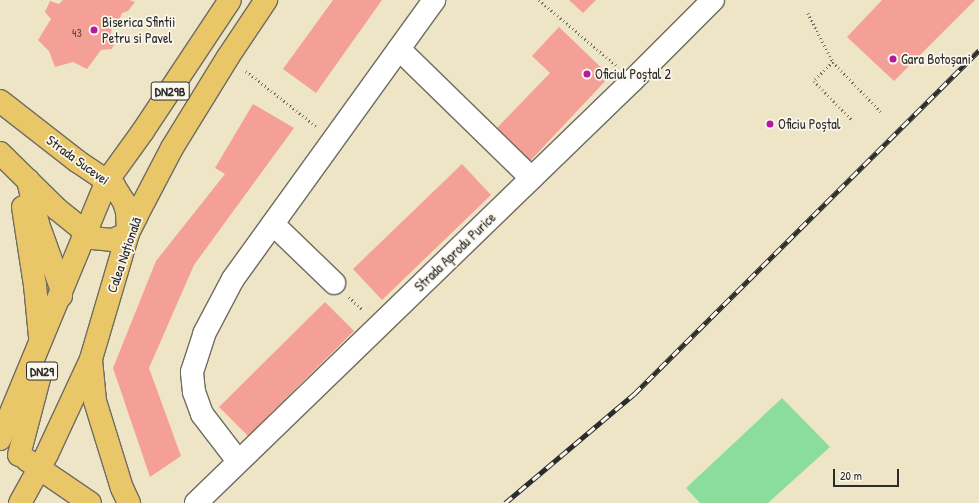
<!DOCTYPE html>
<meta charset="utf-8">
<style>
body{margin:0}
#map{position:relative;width:979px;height:503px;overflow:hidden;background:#eee5c7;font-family:"Patrick Hand",sans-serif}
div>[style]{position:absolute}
.green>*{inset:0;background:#8bdd9d}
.building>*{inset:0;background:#f5a097}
.path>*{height:2.5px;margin-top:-1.25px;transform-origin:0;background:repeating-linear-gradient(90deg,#6f6c62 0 1px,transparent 0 4px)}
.roads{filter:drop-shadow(1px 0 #6f6c62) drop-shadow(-1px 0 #6f6c62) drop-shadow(0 1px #6f6c62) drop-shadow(0 -1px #6f6c62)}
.minor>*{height:22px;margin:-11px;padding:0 11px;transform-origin:11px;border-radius:11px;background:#fff}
.primary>*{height:22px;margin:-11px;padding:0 11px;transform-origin:11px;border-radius:11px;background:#e9c769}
.rail>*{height:4.5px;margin-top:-2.25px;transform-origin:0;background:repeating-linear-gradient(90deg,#fbf7ec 0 9px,#2b2b2b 0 18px);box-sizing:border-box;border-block:1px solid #2b2b2b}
.dots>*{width:11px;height:11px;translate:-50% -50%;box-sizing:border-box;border:2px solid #fbf7ec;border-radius:50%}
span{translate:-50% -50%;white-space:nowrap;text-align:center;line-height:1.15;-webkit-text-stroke:3.5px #fbf7ec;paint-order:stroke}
.number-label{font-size:12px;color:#5e4846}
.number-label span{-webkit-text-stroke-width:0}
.shield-label span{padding:1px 3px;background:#fbf7ec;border:1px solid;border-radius:3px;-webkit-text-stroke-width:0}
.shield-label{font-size:13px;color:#2b2b2b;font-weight:700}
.poi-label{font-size:14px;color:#2b2b2b}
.left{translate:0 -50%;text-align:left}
.street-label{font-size:14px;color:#2b2b2b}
.scale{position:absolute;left:833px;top:469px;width:66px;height:18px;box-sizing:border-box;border:2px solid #2b2b2b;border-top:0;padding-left:5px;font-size:12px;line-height:14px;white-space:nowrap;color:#2b2b2b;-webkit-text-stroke:3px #fbf7ec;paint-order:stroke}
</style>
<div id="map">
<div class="green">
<div style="clip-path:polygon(782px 398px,830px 447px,768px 503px,700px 503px,686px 488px)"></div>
</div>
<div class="building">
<div style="clip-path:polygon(63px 0,129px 0,135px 2px,128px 11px,122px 13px,118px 23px,112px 27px,110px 40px,114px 44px,112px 49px,101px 50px,87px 69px,73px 62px,55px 67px,49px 51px,38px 40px,51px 19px,45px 12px,50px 1px,59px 4px)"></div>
<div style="clip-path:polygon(333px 0,382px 0,316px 93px,283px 69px)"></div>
<div style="clip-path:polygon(569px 0,596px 0,583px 13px)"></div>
<div style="clip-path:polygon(882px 0,975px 0,894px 81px,847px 37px)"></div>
<div style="clip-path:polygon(559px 27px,610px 76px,530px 161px,496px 129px,550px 73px,532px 56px)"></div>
<div style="clip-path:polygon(253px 104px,294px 128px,194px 265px,149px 368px,181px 456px,150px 477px,113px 368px,156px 261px,225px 174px,215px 168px)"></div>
<div style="clip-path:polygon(462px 164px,491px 195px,382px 300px,353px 269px)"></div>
<div style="clip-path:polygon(325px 302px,354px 331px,248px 436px,219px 407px)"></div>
</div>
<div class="path">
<div style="left:539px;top:0;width:102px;rotate:40.2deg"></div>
<div style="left:808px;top:13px;width:55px;rotate:63deg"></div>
<div style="left:833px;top:62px;width:72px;rotate:46.1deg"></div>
<div style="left:833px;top:62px;width:27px;rotate:135deg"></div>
<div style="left:814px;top:81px;width:54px;rotate:45.7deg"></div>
<div style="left:246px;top:71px;width:89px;rotate:38.2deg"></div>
<div style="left:349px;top:297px;width:19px;rotate:43deg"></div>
</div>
<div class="roads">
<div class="minor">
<div style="left:399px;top:49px;width:185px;rotate:44.3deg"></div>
<div style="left:273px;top:224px;width:85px;rotate:44deg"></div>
<div style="left:238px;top:461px;width:59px;rotate:-127.5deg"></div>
<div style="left:202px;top:414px;width:23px;rotate:-110deg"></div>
<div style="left:194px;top:392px;width:20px;rotate:-96deg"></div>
<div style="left:192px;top:372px;width:40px;rotate:-72deg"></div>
<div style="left:204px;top:334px;width:62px;rotate:-62.2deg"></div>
<div style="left:233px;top:279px;width:344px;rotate:-54.2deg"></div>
<div style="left:196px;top:503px;width:608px;rotate:-44.07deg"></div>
<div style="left:633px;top:80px;width:113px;rotate:-45deg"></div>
</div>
<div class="primary">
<div style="left:0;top:101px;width:98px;rotate:37.9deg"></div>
<div style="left:77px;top:161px;width:45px;rotate:34deg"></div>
<div style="left:114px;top:186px;width:19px;rotate:58deg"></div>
<div style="left:124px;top:202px;width:10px;rotate:73deg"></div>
<div style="left:127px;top:212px;width:21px;rotate:87deg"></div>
<div style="left:0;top:153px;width:80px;rotate:44.5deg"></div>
<div style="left:57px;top:209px;width:46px;rotate:38.9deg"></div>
<div style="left:93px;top:238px;width:20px;rotate:6deg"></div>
<div style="left:113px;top:240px;width:17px;rotate:-25deg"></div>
<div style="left:28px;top:180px;width:45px;rotate:77.2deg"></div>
<div style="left:38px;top:224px;width:68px;rotate:70.2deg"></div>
<div style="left:61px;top:288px;width:8px;rotate:90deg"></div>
<div style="left:23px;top:207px;width:79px;rotate:81.3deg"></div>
<div style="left:35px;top:285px;width:52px;rotate:84.5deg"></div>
<div style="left:91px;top:360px;width:41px;rotate:84.4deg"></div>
<div style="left:95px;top:401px;width:91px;rotate:72.8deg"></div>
<div style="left:122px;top:488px;width:17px;rotate:65deg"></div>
<div style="left:0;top:439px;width:279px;rotate:-67.5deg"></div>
<div style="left:107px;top:181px;width:62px;rotate:-54.2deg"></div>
<div style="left:143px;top:131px;width:157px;rotate:-56.4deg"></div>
<div style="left:19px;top:455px;width:83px;rotate:-75.3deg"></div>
<div style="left:27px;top:460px;width:76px;rotate:34.3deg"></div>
<div style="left:20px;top:503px;width:56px;rotate:-61.1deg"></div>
<div style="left:47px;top:454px;width:105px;rotate:-65.1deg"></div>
<div style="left:91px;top:359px;width:131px;rotate:-73.6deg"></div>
<div style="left:128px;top:233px;width:20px;rotate:-63deg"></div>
<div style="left:137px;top:215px;width:76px;rotate:-62.4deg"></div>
<div style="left:172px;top:148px;width:107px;rotate:-58.4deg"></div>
<div style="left:228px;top:57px;width:69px;rotate:-56.3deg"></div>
</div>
</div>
<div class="rail">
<div style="left:505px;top:503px;width:169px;rotate:-40.2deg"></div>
<div style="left:634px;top:394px;width:487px;rotate:-44.9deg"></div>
</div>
<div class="dots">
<div style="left:94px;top:30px;background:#b5179e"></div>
<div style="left:893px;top:59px;background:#b5179e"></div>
<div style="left:587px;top:74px;background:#b5179e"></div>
<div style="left:770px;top:124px;background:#b5179e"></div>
</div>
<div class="number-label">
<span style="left:77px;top:33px">43</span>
</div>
<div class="shield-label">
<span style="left:170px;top:91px">DN29B</span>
<span style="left:42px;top:371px">DN29</span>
</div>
<div class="poi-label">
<span class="left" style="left:102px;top:30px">Biserica Sfintii<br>Petru si Pavel</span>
<span class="left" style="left:901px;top:59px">Gara Botoșani</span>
<span class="left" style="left:595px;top:74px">Oficiul Poștal 2</span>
<span class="left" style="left:778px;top:124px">Oficiu Poștal</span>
</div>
<div class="street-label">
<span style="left:78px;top:160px;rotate:36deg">Strada Sucevei</span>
<span style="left:455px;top:252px;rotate:-44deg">Strada Aprodu Purice</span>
<span style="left:124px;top:255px;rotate:-71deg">Calea Națională</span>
</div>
<div class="scale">20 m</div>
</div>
